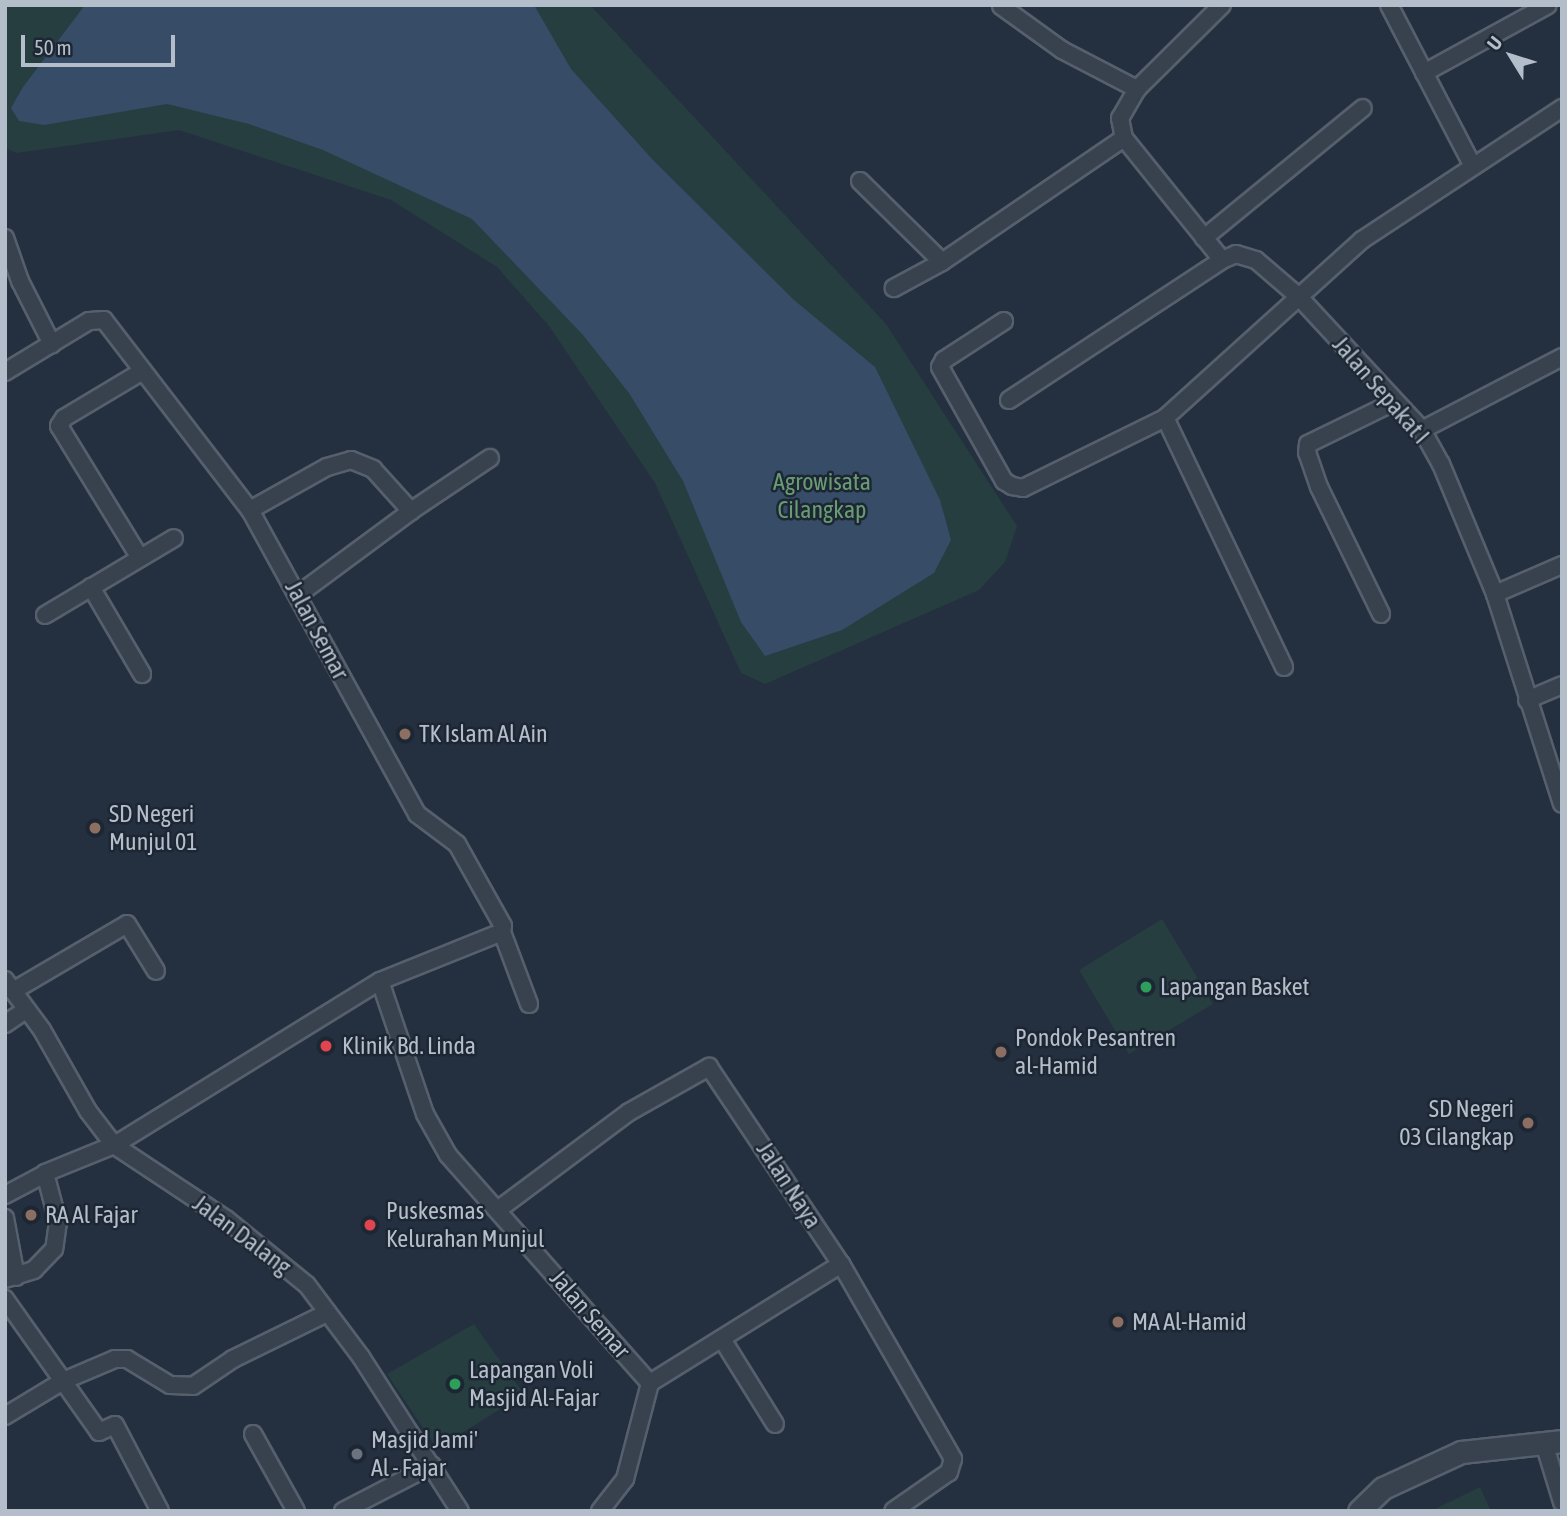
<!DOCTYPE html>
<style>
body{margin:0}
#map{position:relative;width:1567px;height:1516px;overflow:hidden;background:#24303f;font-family:"Asap Condensed",sans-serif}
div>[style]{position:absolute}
.green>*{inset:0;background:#263e40}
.water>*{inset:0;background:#374c67}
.roads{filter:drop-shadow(2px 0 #56606d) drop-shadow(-2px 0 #56606d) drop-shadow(0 2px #56606d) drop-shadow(0 -2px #56606d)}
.minor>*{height:16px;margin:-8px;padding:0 8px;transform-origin:8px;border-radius:8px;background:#38424f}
.tertiary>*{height:21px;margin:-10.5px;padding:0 10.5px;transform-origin:10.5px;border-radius:10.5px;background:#38424f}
.dots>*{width:19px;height:19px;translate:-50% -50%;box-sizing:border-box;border:4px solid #1d2734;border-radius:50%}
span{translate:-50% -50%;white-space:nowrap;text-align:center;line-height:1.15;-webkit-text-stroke:5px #1d2734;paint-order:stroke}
.street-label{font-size:24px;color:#b4bdca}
.park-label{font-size:24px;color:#6a9c74}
.poi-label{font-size:24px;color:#b4bdca}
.left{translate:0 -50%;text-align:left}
.right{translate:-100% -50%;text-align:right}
.frame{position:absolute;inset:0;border:7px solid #b4bdca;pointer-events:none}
.north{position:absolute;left:1476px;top:21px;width:70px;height:70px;-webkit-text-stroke:5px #1d2734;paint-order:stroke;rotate:308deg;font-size:19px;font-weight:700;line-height:28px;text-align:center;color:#b4bdca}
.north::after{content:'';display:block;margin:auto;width:24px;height:32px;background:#b4bdca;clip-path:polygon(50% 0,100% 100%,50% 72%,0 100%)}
.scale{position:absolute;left:21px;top:35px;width:154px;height:32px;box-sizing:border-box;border:4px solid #b4bdca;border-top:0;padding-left:9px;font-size:21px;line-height:24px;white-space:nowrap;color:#b4bdca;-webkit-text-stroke:5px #1d2734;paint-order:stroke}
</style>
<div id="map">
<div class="green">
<div style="clip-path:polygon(5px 5px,590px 5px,886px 324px,1017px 526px,1005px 562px,979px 590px,765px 684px,741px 673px,655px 483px,549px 326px,497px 267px,391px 200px,179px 130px,17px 153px,5px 148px)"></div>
<div style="clip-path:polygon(1162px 919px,1213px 1004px,1129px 1054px,1079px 970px)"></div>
<div style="clip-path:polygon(474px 1324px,524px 1394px,437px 1449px,387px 1374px)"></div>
<div style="clip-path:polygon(1480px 1487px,1491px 1511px,1431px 1511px)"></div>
</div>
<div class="water">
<div style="clip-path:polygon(85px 5px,534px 5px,571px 69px,652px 159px,794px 300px,875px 367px,940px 500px,951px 540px,934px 573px,842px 630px,765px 656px,741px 622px,683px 481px,629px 393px,583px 335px,472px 219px,323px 150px,249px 124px,167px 104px,44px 125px,19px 121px,11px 108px,23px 87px)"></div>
</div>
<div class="roads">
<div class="minor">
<div style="left:1222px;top:5px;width:120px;rotate:135.3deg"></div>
<div style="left:1137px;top:89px;width:34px;rotate:120deg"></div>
<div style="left:1120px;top:118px;width:20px;rotate:79deg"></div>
<div style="left:1124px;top:138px;width:156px;rotate:51.2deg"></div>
<div style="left:1222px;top:260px;width:15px;rotate:-23deg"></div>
<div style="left:1236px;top:254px;width:21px;rotate:17deg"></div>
<div style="left:1256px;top:260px;width:57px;rotate:40.7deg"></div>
<div style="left:1299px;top:297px;width:181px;rotate:47.2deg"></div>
<div style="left:1422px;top:430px;width:39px;rotate:61deg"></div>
<div style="left:1441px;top:464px;width:141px;rotate:67.4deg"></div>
<div style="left:1495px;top:594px;width:220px;rotate:72.3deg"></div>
<div style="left:1389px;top:5px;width:174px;rotate:62.5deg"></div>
<div style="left:1001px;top:6px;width:75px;rotate:35.8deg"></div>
<div style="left:1062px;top:50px;width:85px;rotate:27.5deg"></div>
<div style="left:1424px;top:73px;width:141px;rotate:-28.7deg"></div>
<div style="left:860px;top:181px;width:115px;rotate:44.6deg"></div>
<div style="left:942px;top:262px;width:55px;rotate:151.6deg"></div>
<div style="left:5px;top:238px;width:46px;rotate:70.8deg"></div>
<div style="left:20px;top:281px;width:71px;rotate:63.1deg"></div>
<div style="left:1204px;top:238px;width:205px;rotate:-39.3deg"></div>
<div style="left:942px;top:262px;width:220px;rotate:-34.3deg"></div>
<div style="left:1004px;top:321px;width:72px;rotate:147deg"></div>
<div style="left:944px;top:360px;width:8px;rotate:120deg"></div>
<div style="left:940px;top:367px;width:131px;rotate:60.7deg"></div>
<div style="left:1004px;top:481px;width:9px;rotate:32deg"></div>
<div style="left:1012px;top:486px;width:11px;rotate:10deg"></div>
<div style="left:1023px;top:488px;width:158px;rotate:-26.2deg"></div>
<div style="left:5px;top:372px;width:98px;rotate:-31.3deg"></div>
<div style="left:89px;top:321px;width:15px;rotate:-4deg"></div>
<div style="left:104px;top:320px;width:240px;rotate:52.5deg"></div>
<div style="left:250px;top:510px;width:347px;rotate:61.2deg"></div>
<div style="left:417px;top:814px;width:50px;rotate:36.9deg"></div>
<div style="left:457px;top:844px;width:94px;rotate:60.7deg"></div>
<div style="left:503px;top:926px;width:6px;rotate:99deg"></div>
<div style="left:502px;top:932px;width:131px;rotate:158.1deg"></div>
<div style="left:380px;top:981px;width:312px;rotate:148.3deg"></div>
<div style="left:114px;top:1145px;width:74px;rotate:157.9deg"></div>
<div style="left:45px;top:1173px;width:51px;rotate:75.1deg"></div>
<div style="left:58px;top:1222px;width:27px;rotate:98deg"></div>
<div style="left:54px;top:1249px;width:29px;rotate:134deg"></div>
<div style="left:34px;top:1270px;width:30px;rotate:163deg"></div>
<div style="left:1009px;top:400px;width:255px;rotate:-33.3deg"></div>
<div style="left:1422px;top:430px;width:158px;rotate:-27.5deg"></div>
<div style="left:250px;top:510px;width:88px;rotate:-29.2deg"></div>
<div style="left:327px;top:467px;width:25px;rotate:-16deg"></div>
<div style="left:351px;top:460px;width:24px;rotate:22deg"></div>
<div style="left:373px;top:469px;width:57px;rotate:47.9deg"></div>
<div style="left:140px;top:558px;width:155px;rotate:-121.5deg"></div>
<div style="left:59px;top:426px;width:9px;rotate:-58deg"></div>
<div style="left:64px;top:418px;width:90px;rotate:-30.9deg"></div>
<div style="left:91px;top:587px;width:101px;rotate:59.6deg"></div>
<div style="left:299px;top:594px;width:139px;rotate:-36.5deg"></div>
<div style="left:411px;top:511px;width:95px;rotate:-33.9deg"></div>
<div style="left:1495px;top:594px;width:73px;rotate:-23.4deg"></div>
<div style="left:1381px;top:614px;width:141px;rotate:-116deg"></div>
<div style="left:1319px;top:487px;width:36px;rotate:-109deg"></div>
<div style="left:1307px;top:453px;width:9px;rotate:-84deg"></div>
<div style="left:1308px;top:444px;width:96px;rotate:-26deg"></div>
<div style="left:45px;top:615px;width:150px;rotate:-30.8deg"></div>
<div style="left:1284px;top:667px;width:276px;rotate:-115.5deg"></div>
<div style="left:1165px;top:418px;width:266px;rotate:-42.1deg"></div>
<div style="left:1362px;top:240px;width:240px;rotate:-33.4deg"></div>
<div style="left:1527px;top:700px;width:38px;rotate:-23deg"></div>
<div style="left:502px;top:932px;width:77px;rotate:69.4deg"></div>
<div style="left:5px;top:980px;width:62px;rotate:53.5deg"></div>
<div style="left:42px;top:1030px;width:93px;rotate:60.4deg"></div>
<div style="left:88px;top:1111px;width:43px;rotate:52.6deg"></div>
<div style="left:114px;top:1145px;width:134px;rotate:33.5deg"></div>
<div style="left:226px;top:1219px;width:104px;rotate:39.2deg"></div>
<div style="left:307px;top:1285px;width:90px;rotate:53.1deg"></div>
<div style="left:361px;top:1357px;width:183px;rotate:57.3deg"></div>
<div style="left:380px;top:981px;width:140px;rotate:71.3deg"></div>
<div style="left:425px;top:1114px;width:47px;rotate:60.7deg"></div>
<div style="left:448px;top:1155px;width:305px;rotate:48.5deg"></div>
<div style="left:13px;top:991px;width:132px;rotate:-30.4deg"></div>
<div style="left:127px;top:924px;width:55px;rotate:58.3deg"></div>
<div style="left:5px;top:1024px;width:23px;rotate:-34deg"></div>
<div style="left:5px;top:1195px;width:43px;rotate:-27.8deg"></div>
<div style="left:499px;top:1209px;width:162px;rotate:-36.7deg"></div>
<div style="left:629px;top:1112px;width:92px;rotate:-29.4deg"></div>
<div style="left:709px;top:1067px;width:237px;rotate:56.2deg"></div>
<div style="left:841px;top:1264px;width:225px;rotate:60.1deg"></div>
<div style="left:953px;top:1459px;width:14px;rotate:107deg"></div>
<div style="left:949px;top:1472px;width:68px;rotate:145.1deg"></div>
<div style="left:5px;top:1218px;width:60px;rotate:79.4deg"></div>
<div style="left:5px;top:1299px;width:163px;rotate:54.7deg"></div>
<div style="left:99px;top:1432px;width:17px;rotate:-24deg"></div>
<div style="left:115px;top:1425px;width:97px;rotate:62.4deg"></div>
<div style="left:722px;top:1339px;width:100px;rotate:58.1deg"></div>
<div style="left:650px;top:1383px;width:225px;rotate:-31.9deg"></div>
<div style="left:5px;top:1416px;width:68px;rotate:-31.1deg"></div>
<div style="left:63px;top:1381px;width:56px;rotate:-22.9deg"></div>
<div style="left:115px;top:1359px;width:12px"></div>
<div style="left:127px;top:1359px;width:50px;rotate:31.2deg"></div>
<div style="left:170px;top:1385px;width:23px;rotate:2deg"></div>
<div style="left:193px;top:1386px;width:48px;rotate:-34deg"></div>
<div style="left:233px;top:1359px;width:105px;rotate:-26.1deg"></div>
<div style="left:253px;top:1434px;width:88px;rotate:60.8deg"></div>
<div style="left:1544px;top:1443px;width:62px;rotate:73deg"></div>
<div style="left:343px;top:1511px;width:100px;rotate:-27.3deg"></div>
<div style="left:600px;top:1511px;width:41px;rotate:-52deg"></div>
<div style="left:625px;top:1479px;width:99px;rotate:-75.4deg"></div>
</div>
<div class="tertiary">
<div style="left:1359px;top:1511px;width:33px;rotate:-44deg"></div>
<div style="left:1383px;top:1488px;width:86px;rotate:-24.8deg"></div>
<div style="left:1461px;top:1452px;width:102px;rotate:-6.2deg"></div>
</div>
</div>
<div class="dots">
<div style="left:405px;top:734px;background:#8d6e63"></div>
<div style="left:95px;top:828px;background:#8d6e63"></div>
<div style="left:1146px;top:987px;background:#2e9e5b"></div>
<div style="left:326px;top:1046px;background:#e0444e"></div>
<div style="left:1001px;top:1052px;background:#8d6e63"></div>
<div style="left:1528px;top:1123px;background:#8d6e63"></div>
<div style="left:31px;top:1215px;background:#8d6e63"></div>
<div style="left:370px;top:1225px;background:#e0444e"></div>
<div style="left:1118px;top:1322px;background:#8d6e63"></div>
<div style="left:455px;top:1384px;background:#2e9e5b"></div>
<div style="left:357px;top:1454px;background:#6b7280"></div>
</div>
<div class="street-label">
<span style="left:1381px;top:390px;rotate:49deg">Jalan Sepakat I</span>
<span style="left:317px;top:630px;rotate:62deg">Jalan Semar</span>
<span style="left:789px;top:1185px;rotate:57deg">Jalan Naya</span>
<span style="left:242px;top:1235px;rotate:37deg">Jalan Dalang</span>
<span style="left:590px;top:1314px;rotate:49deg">Jalan Semar</span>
</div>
<div class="park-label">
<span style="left:822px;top:496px">Agrowisata<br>Cilangkap</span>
</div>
<div class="poi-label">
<span class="left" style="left:419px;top:734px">TK Islam Al Ain</span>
<span class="left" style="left:109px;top:828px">SD Negeri<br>Munjul 01</span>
<span class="left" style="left:1160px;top:987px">Lapangan Basket</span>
<span class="left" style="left:1015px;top:1052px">Pondok Pesantren<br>al-Hamid</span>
<span class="left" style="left:342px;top:1046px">Klinik Bd. Linda</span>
<span class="right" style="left:1514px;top:1123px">SD Negeri<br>03 Cilangkap</span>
<span class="left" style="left:386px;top:1225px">Puskesmas<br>Kelurahan Munjul</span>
<span class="left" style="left:45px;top:1215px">RA Al Fajar</span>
<span class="left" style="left:1132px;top:1322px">MA Al-Hamid</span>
<span class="left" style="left:469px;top:1384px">Lapangan Voli<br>Masjid Al-Fajar</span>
<span class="left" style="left:371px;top:1454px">Masjid Jami'<br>Al - Fajar</span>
</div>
<div class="frame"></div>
<div class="north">U</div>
<div class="scale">50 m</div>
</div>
